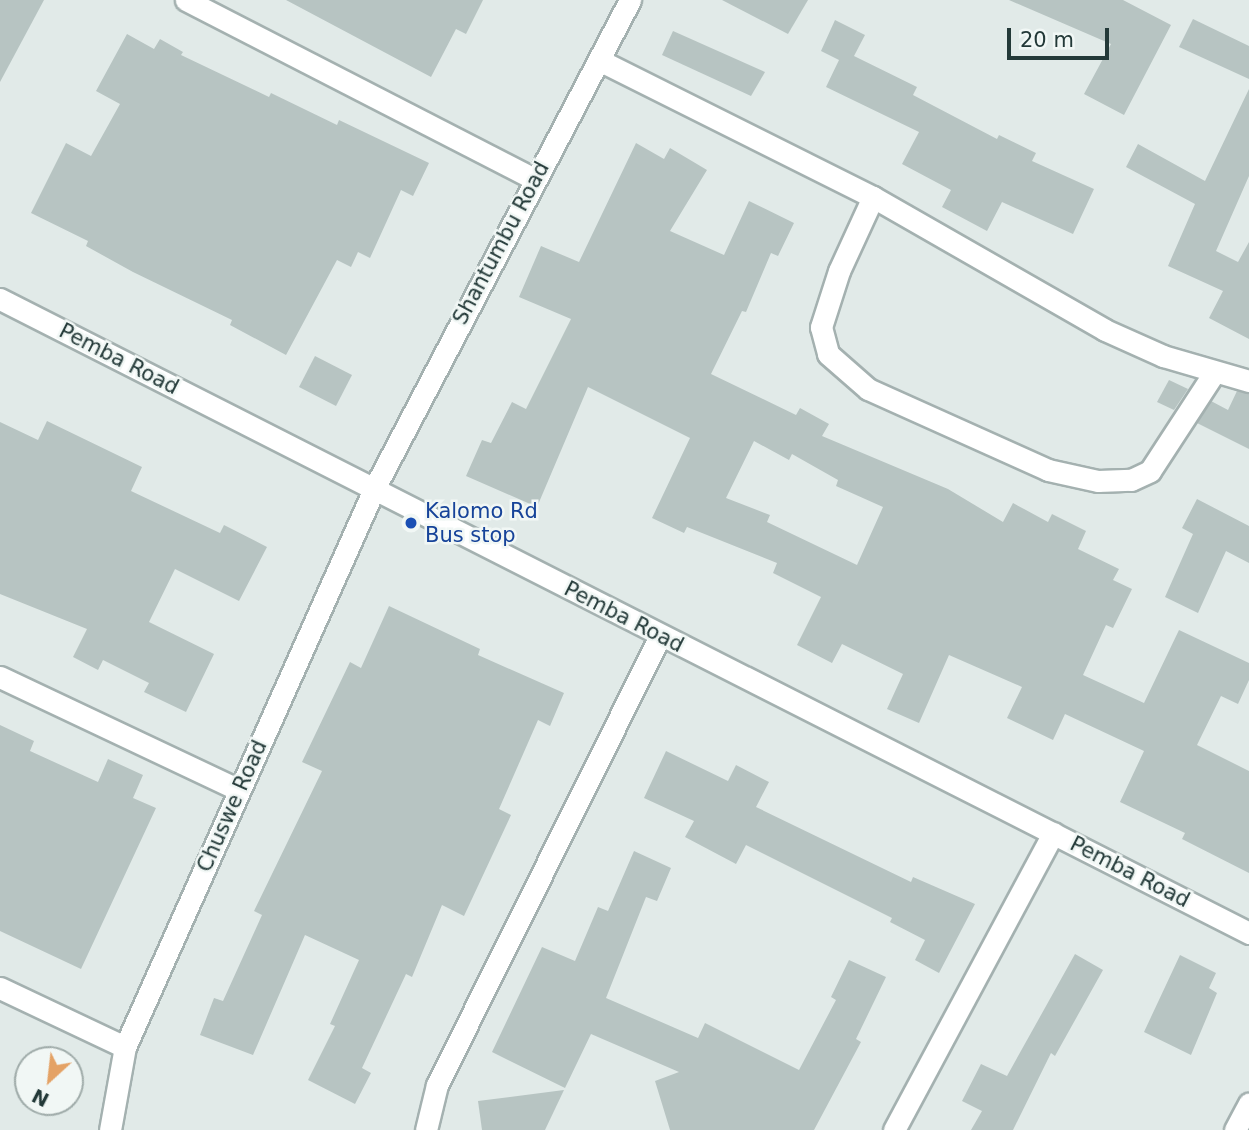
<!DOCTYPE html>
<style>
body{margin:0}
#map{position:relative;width:1249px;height:1130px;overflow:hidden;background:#e1eae8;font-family:"DejaVu Sans",sans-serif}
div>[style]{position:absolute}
.building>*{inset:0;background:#b7c4c2}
.roads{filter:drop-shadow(2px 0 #a4b1b0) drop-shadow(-2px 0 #a4b1b0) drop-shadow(0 2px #a4b1b0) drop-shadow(0 -2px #a4b1b0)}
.minor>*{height:21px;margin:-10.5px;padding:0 10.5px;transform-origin:10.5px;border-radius:10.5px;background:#fff}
.dots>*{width:19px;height:19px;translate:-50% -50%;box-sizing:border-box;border:4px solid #f1f7f5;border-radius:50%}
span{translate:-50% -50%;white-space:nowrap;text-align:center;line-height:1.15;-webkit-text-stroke:5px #f1f7f5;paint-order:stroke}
.street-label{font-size:21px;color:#233938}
.transit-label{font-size:21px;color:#164399}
.left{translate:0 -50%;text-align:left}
.north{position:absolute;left:14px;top:1046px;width:70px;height:70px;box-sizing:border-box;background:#f1f7f5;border:2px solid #9faba9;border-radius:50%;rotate:207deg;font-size:19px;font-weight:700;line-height:28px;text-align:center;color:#233938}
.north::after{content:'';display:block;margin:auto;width:24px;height:32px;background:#e4a265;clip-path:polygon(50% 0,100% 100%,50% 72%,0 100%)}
.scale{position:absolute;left:1007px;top:28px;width:102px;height:32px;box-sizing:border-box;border:4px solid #233938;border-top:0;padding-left:9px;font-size:21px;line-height:24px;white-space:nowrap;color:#233938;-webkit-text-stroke:5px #f1f7f5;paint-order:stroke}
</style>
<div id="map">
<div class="building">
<div style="clip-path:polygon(0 0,44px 0,0 82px)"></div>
<div style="clip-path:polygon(286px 0,483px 0,466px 34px,456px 29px,431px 77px)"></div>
<div style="clip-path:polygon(722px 0,808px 0,788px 34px)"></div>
<div style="clip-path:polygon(1009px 0,1123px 0,1171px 25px,1124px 115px,1084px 94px,1111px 44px)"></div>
<div style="clip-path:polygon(1193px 19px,1249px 46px,1249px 79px,1179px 47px)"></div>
<div style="clip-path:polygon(835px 20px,865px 35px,854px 56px,917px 87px,913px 95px,997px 139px,999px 135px,1036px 153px,1032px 161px,1094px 189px,1073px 234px,1002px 202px,987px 231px,942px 207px,951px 190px,902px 164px,919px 132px,826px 87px,839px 60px,821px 51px)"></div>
<div style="clip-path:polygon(673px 31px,765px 72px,751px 96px,662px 55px)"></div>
<div style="clip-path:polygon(127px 34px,154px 49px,160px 39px,183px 52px,181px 55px,269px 97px,271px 93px,337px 125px,339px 120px,429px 163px,413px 196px,401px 190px,370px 258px,358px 252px,351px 267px,337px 260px,286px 355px,230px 325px,232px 320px,133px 272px,86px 246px,88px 241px,31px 213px,66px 143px,91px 156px,120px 104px,96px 91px)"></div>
<div style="clip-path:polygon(1249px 89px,1249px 176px,1216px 251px,1238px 262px,1249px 242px,1249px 339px,1209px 318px,1223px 291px,1168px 266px,1195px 204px,1126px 167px,1138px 144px,1205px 181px)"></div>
<div style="clip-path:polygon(evenodd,636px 143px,664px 159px,670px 148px,707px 170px,670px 231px,724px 255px,749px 201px,794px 223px,778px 256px,771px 253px,746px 312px,742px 311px,711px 374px,796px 415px,800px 408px,829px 424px,822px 436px,948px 489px,1003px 522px,1013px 503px,1048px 522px,1052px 514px,1086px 531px,1078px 549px,1119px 569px,1113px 580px,1132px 589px,1113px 628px,1106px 625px,1083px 675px,1144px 703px,1179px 630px,1249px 663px,1249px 680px,1238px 704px,1221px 696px,1197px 745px,1249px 771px,1249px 873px,1182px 839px,1185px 833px,1120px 802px,1144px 751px,1065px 714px,1053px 740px,1007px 718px,1022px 687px,949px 655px,919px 723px,887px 709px,903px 674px,842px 644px,832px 663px,797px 645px,821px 597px,773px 573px,777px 563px,687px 527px,684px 533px,652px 518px,690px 438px,588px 387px,537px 507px,466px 476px,482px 440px,491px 443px,512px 402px,526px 409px,571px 319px,519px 297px,541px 246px,579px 262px,636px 143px,754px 441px,789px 460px,792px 454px,838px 480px,836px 486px,883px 507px,857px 565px,767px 522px,770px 515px,726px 498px,754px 441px)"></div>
<div style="clip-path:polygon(315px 356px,352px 375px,336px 406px,299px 387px)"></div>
<div style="clip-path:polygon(1169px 380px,1188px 389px,1174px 410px,1157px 402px)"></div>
<div style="clip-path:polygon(1237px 391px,1249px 394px,1249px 449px,1197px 423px,1211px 401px,1228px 410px)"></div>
<div style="clip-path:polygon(47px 421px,142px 467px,131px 491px,220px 533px,224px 525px,267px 547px,239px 601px,175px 569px,149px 622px,214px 654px,186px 712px,144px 692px,149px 683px,103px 660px,98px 670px,73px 657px,87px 629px,0 594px,0 422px,38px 440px)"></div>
<div style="clip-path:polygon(1197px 499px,1249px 526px,1249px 563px,1226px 551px,1198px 613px,1165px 597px,1193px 534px,1182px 528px)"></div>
<div style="clip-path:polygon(389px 606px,480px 649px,478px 655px,564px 693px,550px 726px,538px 720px,499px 809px,511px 815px,464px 916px,442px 905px,412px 977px,406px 974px,362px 1068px,371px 1073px,355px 1104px,308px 1080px,335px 1026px,330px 1024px,359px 960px,305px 935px,253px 1055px,200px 1035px,214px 998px,223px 1001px,262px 915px,254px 911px,322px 771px,302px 762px,350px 662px,361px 668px)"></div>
<div style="clip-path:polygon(0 725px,34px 741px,30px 751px,98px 782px,108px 759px,143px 775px,133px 798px,156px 808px,81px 969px,0 931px)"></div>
<div style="clip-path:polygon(666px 751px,728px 781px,736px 765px,769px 782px,756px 807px,911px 882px,913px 877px,975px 904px,939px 973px,915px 960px,925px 940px,890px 922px,892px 918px,746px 845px,736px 864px,685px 837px,694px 821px,644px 798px)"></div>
<div style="clip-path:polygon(634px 851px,671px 868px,657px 901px,646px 897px,606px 998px,698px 1038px,705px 1023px,799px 1070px,836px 1000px,831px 997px,849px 960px,886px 977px,856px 1039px,861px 1042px,814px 1130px,670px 1130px,655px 1081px,679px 1072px,591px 1034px,565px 1088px,492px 1052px,542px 947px,575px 961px,598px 907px,608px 911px)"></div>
<div style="clip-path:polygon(1075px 954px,1103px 970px,1055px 1056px,1051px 1053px,1013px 1130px,971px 1130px,982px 1111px,962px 1101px,981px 1064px,1007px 1076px)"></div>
<div style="clip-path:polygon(1180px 955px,1216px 973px,1209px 988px,1217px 993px,1191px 1055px,1144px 1032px)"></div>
<div style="clip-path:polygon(564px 1090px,545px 1130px,482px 1130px,478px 1101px)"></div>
</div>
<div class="roads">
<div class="minor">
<div style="left:186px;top:0;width:391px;rotate:27.2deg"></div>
<div style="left:599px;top:60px;width:306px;rotate:26.6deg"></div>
<div style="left:873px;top:197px;width:267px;rotate:29.8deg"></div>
<div style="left:1105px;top:330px;width:64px;rotate:24.1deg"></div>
<div style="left:1163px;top:356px;width:90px;rotate:16.2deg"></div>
<div style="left:873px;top:197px;width:81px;rotate:114.7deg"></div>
<div style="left:839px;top:271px;width:59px;rotate:107.8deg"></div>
<div style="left:821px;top:327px;width:28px;rotate:75deg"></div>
<div style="left:828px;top:354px;width:53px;rotate:41.2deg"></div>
<div style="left:868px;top:389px;width:197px;rotate:24.2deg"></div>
<div style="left:1048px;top:470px;width:51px;rotate:12.4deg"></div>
<div style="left:1098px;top:481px;width:33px;rotate:-2deg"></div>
<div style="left:1131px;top:480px;width:21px;rotate:-25deg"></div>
<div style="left:1150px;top:471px;width:117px;rotate:-56.9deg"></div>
<div style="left:0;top:299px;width:1401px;rotate:26.91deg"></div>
<div style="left:0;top:677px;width:264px;rotate:25.3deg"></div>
<div style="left:0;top:988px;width:138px;rotate:25.3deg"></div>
<div style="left:110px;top:1130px;width:84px;rotate:-79.8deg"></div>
<div style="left:125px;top:1047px;width:613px;rotate:-65.94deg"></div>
<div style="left:375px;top:487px;width:550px;rotate:-62.36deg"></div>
<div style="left:426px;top:1130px;width:46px;rotate:-76.3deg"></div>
<div style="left:437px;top:1085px;width:501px;rotate:-63.59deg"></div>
<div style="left:894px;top:1130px;width:337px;rotate:-61.8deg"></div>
<div style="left:1235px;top:1130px;width:30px;rotate:-62deg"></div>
</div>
</div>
<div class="dots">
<div style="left:411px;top:523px;background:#1a4fb4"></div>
</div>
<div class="street-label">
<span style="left:501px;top:243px;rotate:-62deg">Shantumbu Road</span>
<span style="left:119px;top:359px;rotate:27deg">Pemba Road</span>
<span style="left:624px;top:617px;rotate:27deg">Pemba Road</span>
<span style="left:232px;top:806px;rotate:-66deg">Chuswe Road</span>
<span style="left:1130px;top:872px;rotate:27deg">Pemba Road</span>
</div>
<div class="transit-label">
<span class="left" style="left:425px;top:523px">Kalomo Rd<br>Bus stop</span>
</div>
<div class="north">N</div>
<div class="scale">20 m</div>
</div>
